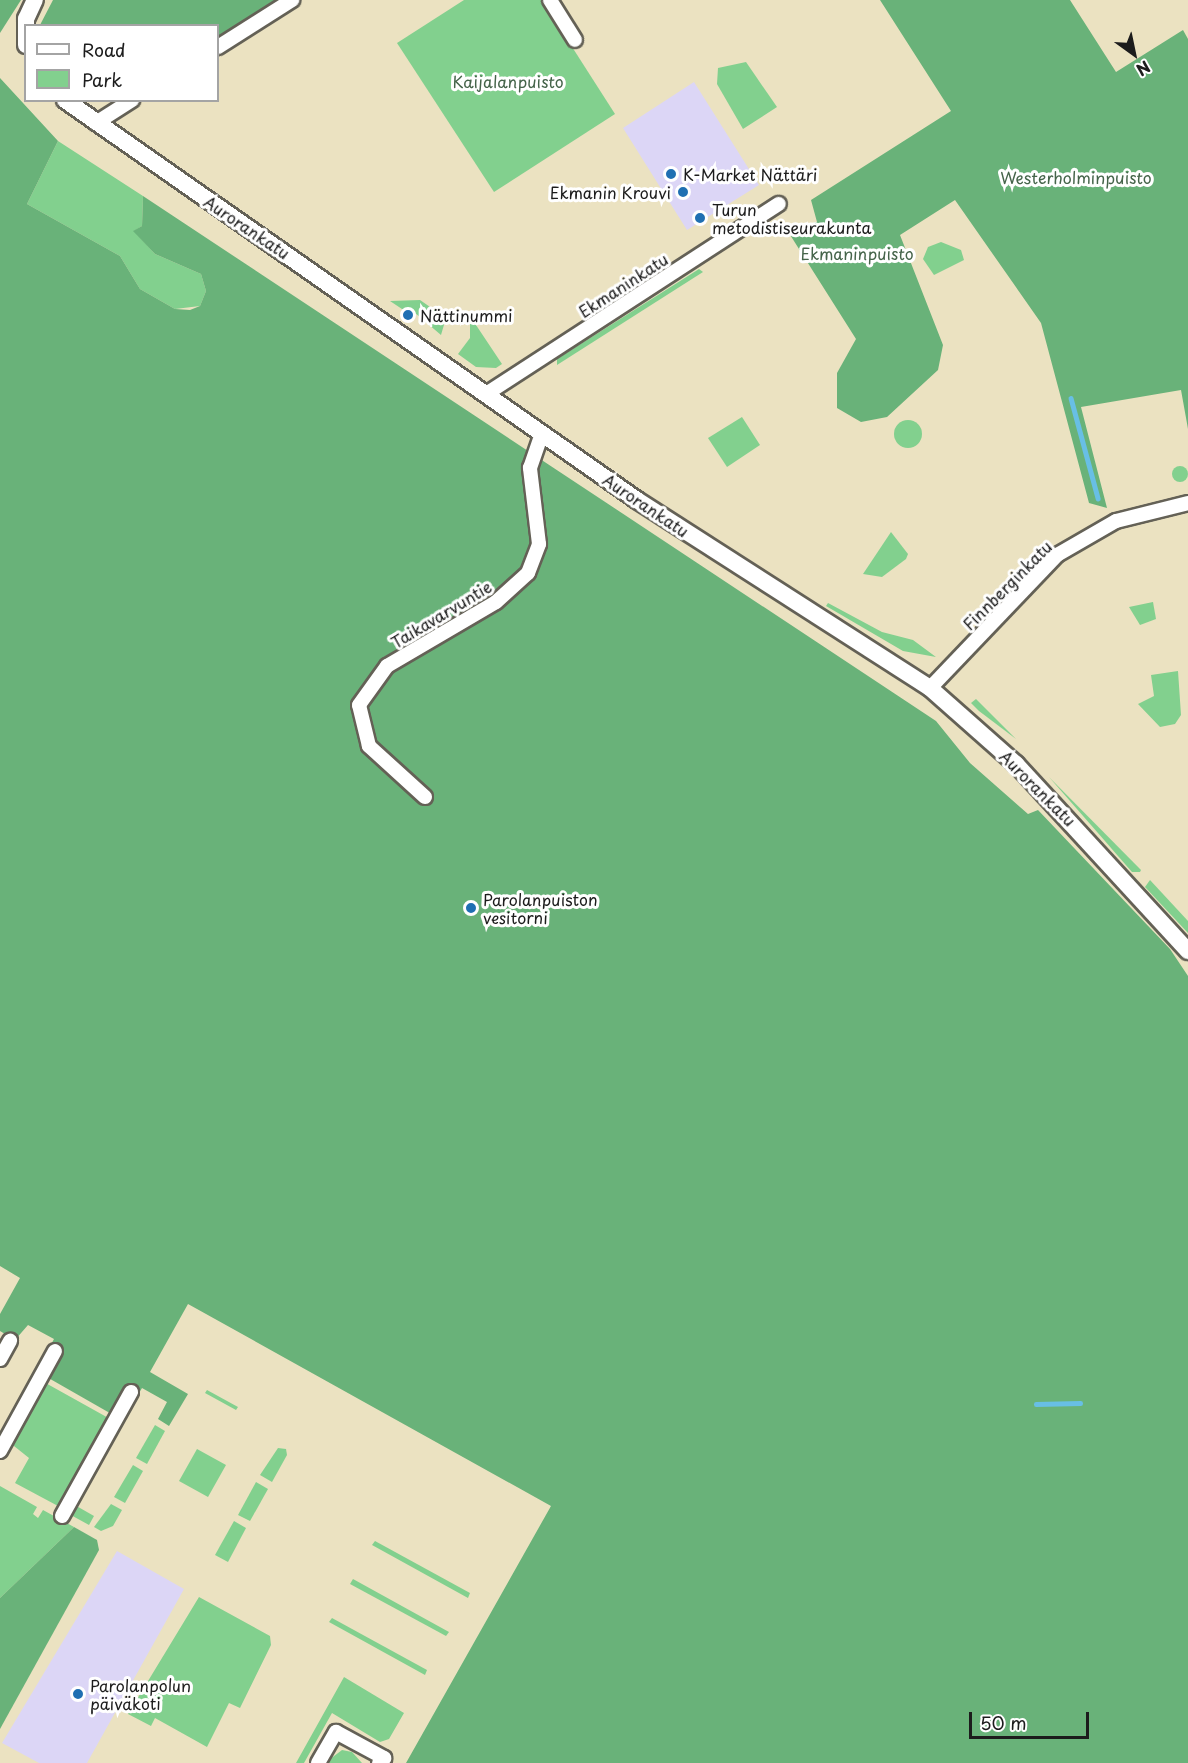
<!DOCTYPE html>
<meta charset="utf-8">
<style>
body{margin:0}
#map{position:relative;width:1188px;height:1763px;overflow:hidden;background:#ebe2c1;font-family:"Playpen Sans",sans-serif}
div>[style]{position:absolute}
.built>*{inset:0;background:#dcd6f6}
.green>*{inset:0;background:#82d08e}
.round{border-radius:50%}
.forest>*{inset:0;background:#69b279}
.stream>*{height:4.5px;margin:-2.25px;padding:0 2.25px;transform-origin:2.25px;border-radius:2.25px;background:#68bfe5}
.roads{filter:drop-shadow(2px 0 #646156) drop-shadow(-2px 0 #646156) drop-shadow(0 2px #646156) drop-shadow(0 -2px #646156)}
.minor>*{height:14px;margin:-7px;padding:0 7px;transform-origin:7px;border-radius:7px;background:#fff}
.tertiary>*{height:16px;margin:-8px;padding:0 8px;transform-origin:8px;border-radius:8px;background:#fff}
.dots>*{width:16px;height:16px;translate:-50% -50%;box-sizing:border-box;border:3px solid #fff;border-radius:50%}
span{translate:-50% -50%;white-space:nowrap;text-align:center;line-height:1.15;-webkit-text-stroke:6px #fff;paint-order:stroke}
.park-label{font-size:16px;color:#45644a}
.poi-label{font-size:16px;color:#1c1c1c}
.left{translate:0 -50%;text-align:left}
.right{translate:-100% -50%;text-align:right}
.street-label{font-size:16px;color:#1c1c1c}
.legend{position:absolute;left:24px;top:24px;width:195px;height:78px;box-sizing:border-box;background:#fff;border:2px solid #a4a4a4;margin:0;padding:8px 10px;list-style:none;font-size:18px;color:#1c1c1c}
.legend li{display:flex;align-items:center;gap:12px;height:30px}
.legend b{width:30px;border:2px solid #a4a4a4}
.north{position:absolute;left:1104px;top:24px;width:60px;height:60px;-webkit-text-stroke:4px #fff;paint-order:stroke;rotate:147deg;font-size:16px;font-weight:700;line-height:24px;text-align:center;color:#1c1c1c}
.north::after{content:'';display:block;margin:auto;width:21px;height:27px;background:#1c1c1c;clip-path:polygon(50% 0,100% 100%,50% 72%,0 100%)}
.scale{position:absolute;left:969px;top:1712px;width:120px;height:27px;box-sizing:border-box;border:3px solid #1c1c1c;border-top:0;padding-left:8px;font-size:18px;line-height:21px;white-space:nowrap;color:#1c1c1c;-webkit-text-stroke:4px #fff;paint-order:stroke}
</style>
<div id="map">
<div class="built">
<div style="clip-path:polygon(694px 82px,759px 185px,687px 230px,623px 128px)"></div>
<div style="clip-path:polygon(117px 1551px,184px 1589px,87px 1763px,39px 1763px,2px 1743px)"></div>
</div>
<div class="green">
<div style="clip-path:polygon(464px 0,542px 0,615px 114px,494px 192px,397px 43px)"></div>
<div style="clip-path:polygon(746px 62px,777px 107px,743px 129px,717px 84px,718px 68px)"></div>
<div style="clip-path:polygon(58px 141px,143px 196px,142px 226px,134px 231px,155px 254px,201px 274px,206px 291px,200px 306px,175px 309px,140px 289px,120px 256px,27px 204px)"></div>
<div style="clip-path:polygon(941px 242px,961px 250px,964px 260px,934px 275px,923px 259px,928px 247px)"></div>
<div style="clip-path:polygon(699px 269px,703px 272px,557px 365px,557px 359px)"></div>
<div style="clip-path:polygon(420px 300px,446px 318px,441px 335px,408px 307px,405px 311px,390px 301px)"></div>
<div style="clip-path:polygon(470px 316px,502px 364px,496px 368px,476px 367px,458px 354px,470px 338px)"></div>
<div style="clip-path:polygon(742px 417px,760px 445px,727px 467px,708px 438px)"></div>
<div class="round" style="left:894px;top:420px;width:28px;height:28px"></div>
<div class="round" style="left:1172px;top:466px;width:16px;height:16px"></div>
<div style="clip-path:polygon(891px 532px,908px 554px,906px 559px,882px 577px,863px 574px)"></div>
<div style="clip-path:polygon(1153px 602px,1156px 619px,1140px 625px,1129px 607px)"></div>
<div style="clip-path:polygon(828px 603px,882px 632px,913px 640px,936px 657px,903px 651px,826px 606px)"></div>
<div style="clip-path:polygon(1178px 671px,1181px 715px,1175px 724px,1160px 727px,1138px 704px,1154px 696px,1151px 675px)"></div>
<div style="clip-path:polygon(976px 699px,1016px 739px,979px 711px,971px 703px)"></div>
<div style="clip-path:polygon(1049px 777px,1141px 870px,1140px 872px,1132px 872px)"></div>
<div style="clip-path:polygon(1150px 880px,1188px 921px,1188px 933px,1145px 887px)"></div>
<div style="clip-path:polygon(42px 1381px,112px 1420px,102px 1439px,96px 1436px,99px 1444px,58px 1506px,15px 1483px,29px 1458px,9px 1442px)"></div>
<div style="clip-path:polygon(207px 1390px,238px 1407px,236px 1410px,205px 1393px)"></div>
<div style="clip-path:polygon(155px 1425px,165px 1431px,147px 1464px,136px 1458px)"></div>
<div style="clip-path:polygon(278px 1448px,286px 1449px,287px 1455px,272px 1482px,260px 1475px)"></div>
<div style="clip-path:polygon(197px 1449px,226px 1465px,208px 1497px,179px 1481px)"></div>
<div style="clip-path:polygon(133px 1465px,143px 1471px,125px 1503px,114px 1497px)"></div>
<div style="clip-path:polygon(256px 1482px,268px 1489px,250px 1521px,238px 1515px)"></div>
<div style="clip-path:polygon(0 1486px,37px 1507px,33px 1514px,38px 1518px,43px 1510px,74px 1527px,0 1598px)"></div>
<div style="clip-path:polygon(73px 1504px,94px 1516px,89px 1525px,69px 1514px)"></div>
<div style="clip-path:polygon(111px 1504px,122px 1510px,113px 1526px,101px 1531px,94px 1527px)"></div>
<div style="clip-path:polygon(234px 1521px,246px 1528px,228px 1562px,215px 1555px)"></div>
<div style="clip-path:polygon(375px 1541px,470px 1593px,468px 1598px,372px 1545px)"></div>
<div style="clip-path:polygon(353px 1579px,449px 1632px,446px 1636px,350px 1584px)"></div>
<div style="clip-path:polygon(199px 1597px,270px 1636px,271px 1645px,240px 1708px,229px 1703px,207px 1747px,155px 1718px,151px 1726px,128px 1714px)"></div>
<div style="clip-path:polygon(332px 1618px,427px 1670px,425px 1675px,329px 1622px)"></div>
<div style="clip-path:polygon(344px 1677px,404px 1713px,389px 1739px,380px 1742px,332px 1713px,304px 1763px,296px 1763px)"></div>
<div style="clip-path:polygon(342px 1750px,352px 1752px,362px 1763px,325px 1763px)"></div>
</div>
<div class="forest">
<div style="clip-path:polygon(0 0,21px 0,0 33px)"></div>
<div style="clip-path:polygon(53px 0,275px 0,218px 38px,218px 26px,40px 25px)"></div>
<div style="clip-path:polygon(880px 0,1070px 0,1116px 72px,1183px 30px,1188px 39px,1188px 429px,1181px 390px,1081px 407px,1107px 508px,1089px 503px,1041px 323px,955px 200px,900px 235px,943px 345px,938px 370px,887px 417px,861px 422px,837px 408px,837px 373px,856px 339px,787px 230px,817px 222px,811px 200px,951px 111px)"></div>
<div style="clip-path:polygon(0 78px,58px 141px,27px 204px,120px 256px,140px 289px,175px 309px,190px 310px,200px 306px,206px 291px,201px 274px,155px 254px,133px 231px,142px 226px,143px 196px,936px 721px,970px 763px,1028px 814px,1038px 810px,1170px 949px,1188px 976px,1188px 1763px,406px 1763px,551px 1506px,188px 1304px,150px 1372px,188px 1394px,169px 1426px,158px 1419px,167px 1402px,142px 1388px,132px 1405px,128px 1402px,115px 1416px,45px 1376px,45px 1356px,54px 1339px,28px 1325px,15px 1340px,0 1331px,0 1314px,20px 1278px,0 1266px)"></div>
<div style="clip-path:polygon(74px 1527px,97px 1540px,99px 1550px,0 1729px,0 1598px)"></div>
</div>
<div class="stream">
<div style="left:1071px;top:398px;width:104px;rotate:74.9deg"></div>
<div style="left:1036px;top:1404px;width:44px;rotate:-1.3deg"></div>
</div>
<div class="roads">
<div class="minor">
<div style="left:550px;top:0;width:47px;rotate:58deg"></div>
<div style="left:218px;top:47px;width:88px;rotate:-32.4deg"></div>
<div style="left:96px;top:123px;width:43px;rotate:-32.6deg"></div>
<div style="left:486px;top:394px;width:349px;rotate:-33deg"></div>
<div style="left:930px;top:688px;width:184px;rotate:-46.3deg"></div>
<div style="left:1057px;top:555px;width:68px;rotate:-30deg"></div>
<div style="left:1116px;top:521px;width:74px;rotate:-14deg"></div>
<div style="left:425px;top:797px;width:76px;rotate:-137.7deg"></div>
<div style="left:369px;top:746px;width:42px;rotate:-103.7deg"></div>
<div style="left:359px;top:705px;width:48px;rotate:-54.3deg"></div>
<div style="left:387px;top:666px;width:126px;rotate:-30.4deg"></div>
<div style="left:496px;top:602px;width:43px;rotate:-42.2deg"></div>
<div style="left:528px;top:573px;width:31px;rotate:-69deg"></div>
<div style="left:539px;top:544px;width:77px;rotate:-96.8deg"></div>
<div style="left:530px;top:468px;width:36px;rotate:-71deg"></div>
<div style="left:0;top:1359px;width:21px;rotate:-61deg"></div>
<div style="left:0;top:1451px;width:114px;rotate:-61.2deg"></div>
<div style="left:62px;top:1516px;width:142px;rotate:-60.9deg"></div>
<div style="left:318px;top:1763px;width:36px;rotate:-60deg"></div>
<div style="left:336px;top:1732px;width:55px;rotate:28.4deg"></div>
<div style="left:384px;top:1758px;width:7px;rotate:135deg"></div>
</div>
<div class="tertiary">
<div style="left:26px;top:45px;width:26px;rotate:-90deg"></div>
<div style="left:26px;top:19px;width:21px;rotate:-65deg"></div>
<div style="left:65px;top:100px;width:698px;rotate:34.97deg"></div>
<div style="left:637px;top:500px;width:348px;rotate:32.7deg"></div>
<div style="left:930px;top:688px;width:115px;rotate:41.5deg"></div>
<div style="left:1016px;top:764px;width:254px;rotate:47.4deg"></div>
</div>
</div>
<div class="dots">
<div style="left:671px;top:174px;background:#1f6fb2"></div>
<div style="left:683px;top:192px;background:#1f6fb2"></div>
<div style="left:700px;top:218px;background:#1f6fb2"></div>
<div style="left:408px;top:315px;background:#1f6fb2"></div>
<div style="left:471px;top:908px;background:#1f6fb2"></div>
<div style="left:78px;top:1694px;background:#1f6fb2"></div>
</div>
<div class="park-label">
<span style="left:508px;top:81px">Kaijalanpuisto</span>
<span style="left:1076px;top:177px">Westerholminpuisto</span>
<span style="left:857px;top:253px">Ekmaninpuisto</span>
</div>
<div class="poi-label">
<span class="left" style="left:683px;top:174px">K-Market Nättäri</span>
<span class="right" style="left:671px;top:192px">Ekmanin Krouvi</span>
<span class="left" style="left:712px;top:218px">Turun<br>metodistiseurakunta</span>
<span class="left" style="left:420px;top:315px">Nättinummi</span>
<span class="left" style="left:483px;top:908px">Parolanpuiston<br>vesitorni</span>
<span class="left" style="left:90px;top:1694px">Parolanpolun<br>päiväkoti</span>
</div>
<div class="street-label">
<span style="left:247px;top:227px;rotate:34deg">Aurorankatu</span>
<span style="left:623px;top:285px;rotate:-33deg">Ekmaninkatu</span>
<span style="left:646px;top:505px;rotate:34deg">Aurorankatu</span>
<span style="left:1007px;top:585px;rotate:-45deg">Finnberginkatu</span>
<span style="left:441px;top:614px;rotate:-31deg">Taikavarvuntie</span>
<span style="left:1038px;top:788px;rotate:45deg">Aurorankatu</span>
</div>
<ul class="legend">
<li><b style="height:8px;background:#fff"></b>Road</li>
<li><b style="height:16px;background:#82d08e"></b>Park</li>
</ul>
<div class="north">N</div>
<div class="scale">50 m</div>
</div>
